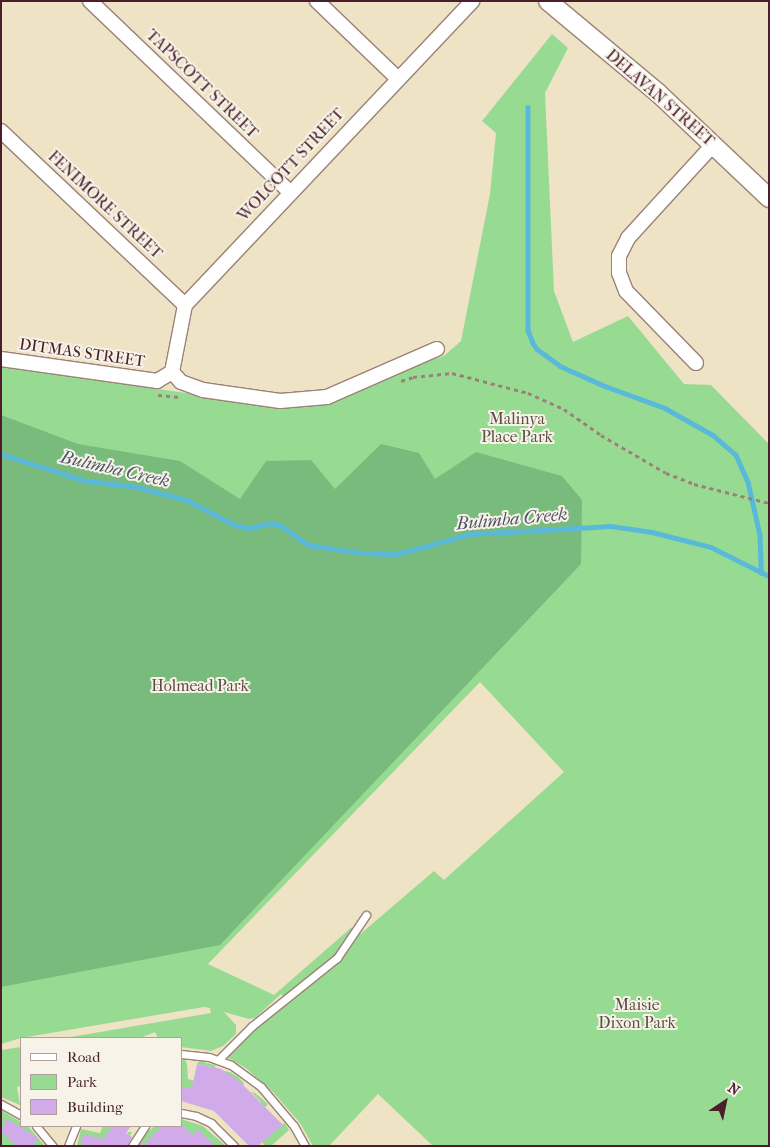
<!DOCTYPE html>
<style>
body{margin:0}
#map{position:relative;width:770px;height:1147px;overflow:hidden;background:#efe3c5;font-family:"IM FELL French Canon",serif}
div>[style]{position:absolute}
.green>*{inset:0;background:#97db93}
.forest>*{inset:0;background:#79bb7d}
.stream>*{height:4.5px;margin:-2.25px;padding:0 2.25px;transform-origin:2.25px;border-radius:2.25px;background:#5ab9d8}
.building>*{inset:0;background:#d1abe9}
.path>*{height:2.5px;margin-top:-1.25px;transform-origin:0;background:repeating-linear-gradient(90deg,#9c8178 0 4px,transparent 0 8px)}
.roads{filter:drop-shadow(1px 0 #9c8178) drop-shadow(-1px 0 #9c8178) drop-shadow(0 1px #9c8178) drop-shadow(0 -1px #9c8178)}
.service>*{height:7px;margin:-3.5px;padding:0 3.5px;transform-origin:3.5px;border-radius:3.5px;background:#fff}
.minor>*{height:14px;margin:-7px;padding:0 7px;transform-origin:7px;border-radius:7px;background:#fff}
.tertiary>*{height:18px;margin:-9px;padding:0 9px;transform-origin:9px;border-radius:9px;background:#fff}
span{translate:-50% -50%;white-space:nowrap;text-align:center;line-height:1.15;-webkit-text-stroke:4px #f7f3e8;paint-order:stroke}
.street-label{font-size:16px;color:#4a1f2b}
.park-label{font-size:16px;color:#5d4e45}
.water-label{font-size:18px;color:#505568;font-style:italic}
.frame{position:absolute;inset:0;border:2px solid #4a1f2b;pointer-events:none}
.legend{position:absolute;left:20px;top:1037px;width:162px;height:90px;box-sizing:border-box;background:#f7f3e8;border:1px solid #b29e9c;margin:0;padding:6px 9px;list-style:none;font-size:15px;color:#4a1f2b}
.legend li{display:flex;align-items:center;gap:10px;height:25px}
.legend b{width:25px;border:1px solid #b29e9c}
.north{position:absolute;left:700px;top:1077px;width:50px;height:50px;-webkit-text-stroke:4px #f7f3e8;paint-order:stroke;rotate:34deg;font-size:14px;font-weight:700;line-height:20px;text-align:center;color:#4a1f2b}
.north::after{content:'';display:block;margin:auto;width:18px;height:22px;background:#4a1f2b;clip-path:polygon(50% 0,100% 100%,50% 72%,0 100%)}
</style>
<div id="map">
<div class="green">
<div style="clip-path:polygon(evenodd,552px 34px,568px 48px,545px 93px,554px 291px,573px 342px,628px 316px,684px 384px,711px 385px,769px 444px,769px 1146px,433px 1146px,378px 1094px,329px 1146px,313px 1146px,300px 1123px,273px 1092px,247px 1069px,227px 1057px,231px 1050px,287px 1001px,281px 994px,255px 1018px,249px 1019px,224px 1012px,236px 1025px,236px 1034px,223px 1046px,211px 1051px,181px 1047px,181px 1038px,158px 1038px,155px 1032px,140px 1038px,65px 1038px,211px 1013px,210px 1008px,204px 1007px,21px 1038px,1px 1044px,1px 366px,282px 407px,444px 356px,461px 341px,490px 194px,496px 133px,482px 121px,552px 34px,480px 682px,564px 772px,444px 880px,434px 871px,358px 936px,352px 927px,274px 995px,208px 964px,480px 682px)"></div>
<div style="clip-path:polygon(21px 1047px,21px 1086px,17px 1087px,20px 1105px,1px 1097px,1px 1050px)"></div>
<div style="clip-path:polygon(181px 1060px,185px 1060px,187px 1064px,188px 1079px,208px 1085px,212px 1067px,197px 1064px,199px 1061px,215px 1065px,216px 1070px,230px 1072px,238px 1077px,244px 1083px,243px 1087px,248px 1116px,261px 1102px,251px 1092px,255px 1093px,268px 1104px,256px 1118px,283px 1125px,284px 1122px,289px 1130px,271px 1146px,265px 1146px,250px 1126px,181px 1088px)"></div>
<div style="clip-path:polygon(1px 1110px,21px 1122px,21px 1126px,28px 1126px,45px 1146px,1px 1146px)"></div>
<div style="clip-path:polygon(181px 1119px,203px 1126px,226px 1146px,139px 1146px,146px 1133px,155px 1126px,181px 1126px)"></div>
<div style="clip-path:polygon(103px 1126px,113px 1126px,110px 1130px,129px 1135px,127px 1132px,132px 1132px,125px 1145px,77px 1146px,81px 1129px,100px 1133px)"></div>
</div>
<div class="forest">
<div style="clip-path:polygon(1px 415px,78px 444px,180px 461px,240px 499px,266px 461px,311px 460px,335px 489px,381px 444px,419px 453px,435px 479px,476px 452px,562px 476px,582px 500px,581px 564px,220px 945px,1px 987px)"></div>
</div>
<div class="stream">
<div style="left:528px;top:107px;width:223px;rotate:90deg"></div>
<div style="left:528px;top:330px;width:14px;rotate:69deg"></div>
<div style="left:533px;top:343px;width:7px;rotate:56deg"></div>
<div style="left:537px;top:349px;width:29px;rotate:36deg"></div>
<div style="left:560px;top:366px;width:49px;rotate:24deg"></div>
<div style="left:605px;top:386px;width:64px;rotate:20.1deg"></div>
<div style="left:665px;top:408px;width:55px;rotate:29.4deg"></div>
<div style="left:713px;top:435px;width:30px;rotate:41deg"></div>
<div style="left:736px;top:455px;width:30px;rotate:66deg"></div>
<div style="left:748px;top:482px;width:54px;rotate:77.2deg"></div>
<div style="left:760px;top:535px;width:38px;rotate:88deg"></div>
<div style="left:1px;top:454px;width:89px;rotate:17.6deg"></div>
<div style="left:86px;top:481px;width:46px;rotate:6.2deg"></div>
<div style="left:132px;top:486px;width:57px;rotate:14.3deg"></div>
<div style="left:187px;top:500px;width:54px;rotate:27.5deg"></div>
<div style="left:235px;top:525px;width:15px;rotate:11deg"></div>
<div style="left:250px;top:528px;width:21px;rotate:-14deg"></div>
<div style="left:270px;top:523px;width:10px;rotate:11deg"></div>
<div style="left:280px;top:525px;width:35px;rotate:35deg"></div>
<div style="left:309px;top:545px;width:54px;rotate:8.6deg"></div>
<div style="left:362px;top:553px;width:35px;rotate:2deg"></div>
<div style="left:397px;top:554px;width:76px;rotate:-15.3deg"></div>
<div style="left:470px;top:534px;width:141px;rotate:-3.2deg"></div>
<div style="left:611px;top:526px;width:41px;rotate:8.3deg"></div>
<div style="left:652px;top:532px;width:61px;rotate:14.3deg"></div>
<div style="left:711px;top:547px;width:65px;rotate:26.6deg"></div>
</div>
<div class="building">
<div style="clip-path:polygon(197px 1064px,221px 1069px,240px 1082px,283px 1125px,258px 1146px,249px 1146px,214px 1111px,181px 1101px,181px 1088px,192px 1087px)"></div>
<div style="clip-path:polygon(7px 1119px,25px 1130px,39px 1139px,32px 1146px,16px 1146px,1px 1131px)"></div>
<div style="clip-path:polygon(113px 1126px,131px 1126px,126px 1133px,132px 1137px,127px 1146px,81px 1146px,83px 1134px,103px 1139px)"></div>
<div style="clip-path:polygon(162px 1126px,183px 1126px,193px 1135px,198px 1129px,215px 1146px,138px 1146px,141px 1143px,144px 1145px)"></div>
</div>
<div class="path">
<div style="left:401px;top:381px;width:13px;rotate:-18deg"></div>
<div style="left:413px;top:377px;width:39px;rotate:-6deg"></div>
<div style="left:452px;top:373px;width:79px;rotate:14.7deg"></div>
<div style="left:528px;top:393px;width:39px;rotate:24deg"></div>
<div style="left:564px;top:409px;width:45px;rotate:35.1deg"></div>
<div style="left:601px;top:435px;width:75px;rotate:30.3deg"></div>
<div style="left:666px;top:473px;width:30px;rotate:21deg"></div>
<div style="left:694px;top:484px;width:77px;rotate:14.2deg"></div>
<div style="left:158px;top:395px;width:22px;rotate:5deg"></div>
</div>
<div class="roads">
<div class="service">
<div style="left:181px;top:1054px;width:28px;rotate:6deg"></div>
<div style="left:209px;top:1057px;width:23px;rotate:20deg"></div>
<div style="left:231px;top:1065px;width:37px;rotate:36deg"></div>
<div style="left:261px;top:1087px;width:51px;rotate:49.8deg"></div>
<div style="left:294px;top:1126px;width:23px;rotate:61deg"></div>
<div style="left:218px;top:1060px;width:48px;rotate:-45deg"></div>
<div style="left:252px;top:1026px;width:109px;rotate:-38.7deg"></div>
<div style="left:337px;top:958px;width:52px;rotate:-56deg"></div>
<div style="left:1px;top:1104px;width:23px;rotate:29deg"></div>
<div style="left:181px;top:1113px;width:15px;rotate:11deg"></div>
<div style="left:196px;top:1116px;width:17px;rotate:25deg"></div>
<div style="left:211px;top:1123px;width:33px;rotate:45deg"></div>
<div style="left:36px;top:1126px;width:26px;rotate:50deg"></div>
<div style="left:68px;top:1146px;width:22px;rotate:-68deg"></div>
<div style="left:132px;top:1146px;width:24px;rotate:-57deg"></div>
</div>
<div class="minor">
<div style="left:90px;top:1px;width:277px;rotate:43.7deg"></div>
<div style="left:317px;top:1px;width:111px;rotate:43.9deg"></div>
<div style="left:1px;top:131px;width:253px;rotate:43.4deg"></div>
<div style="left:1px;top:359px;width:158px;rotate:8deg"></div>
<div style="left:157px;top:381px;width:17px;rotate:-31deg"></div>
<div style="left:172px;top:372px;width:13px;rotate:48deg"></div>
<div style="left:181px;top:382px;width:23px;rotate:20deg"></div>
<div style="left:203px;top:390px;width:78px;rotate:8.1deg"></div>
<div style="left:280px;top:401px;width:47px;rotate:-4.9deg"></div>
<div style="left:327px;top:397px;width:120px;rotate:-23.6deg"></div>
<div style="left:696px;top:363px;width:100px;rotate:-134.2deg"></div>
<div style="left:626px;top:291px;width:19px;rotate:-111deg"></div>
<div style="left:619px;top:273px;width:17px;rotate:-90deg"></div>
<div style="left:619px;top:256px;width:20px;rotate:-63deg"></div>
<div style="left:628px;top:238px;width:126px;rotate:-47.6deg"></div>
<div style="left:172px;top:372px;width:68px;rotate:-79deg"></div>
<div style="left:185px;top:305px;width:418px;rotate:-46.6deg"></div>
</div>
<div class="tertiary">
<div style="left:548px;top:1px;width:143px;rotate:39.9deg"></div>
<div style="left:658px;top:93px;width:153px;rotate:43.4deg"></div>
</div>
</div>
<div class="street-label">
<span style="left:202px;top:84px;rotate:44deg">TAPSCOTT STREET</span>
<span style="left:660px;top:98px;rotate:41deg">DELAVAN STREET</span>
<span style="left:291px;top:165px;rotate:-47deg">WOLCOTT STREET</span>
<span style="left:105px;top:205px;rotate:43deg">FENIMORE STREET</span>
<span style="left:82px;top:353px;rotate:8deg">DITMAS STREET</span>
</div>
<div class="park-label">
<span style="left:517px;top:428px">Malinya<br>Place Park</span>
<span style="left:200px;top:686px">Holmead Park</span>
<span style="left:637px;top:1014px">Maisie<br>Dixon Park</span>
</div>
<div class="water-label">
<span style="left:115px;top:470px;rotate:13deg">Bulimba Creek</span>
<span style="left:512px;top:520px;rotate:-5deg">Bulimba Creek</span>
</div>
<div class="frame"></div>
<ul class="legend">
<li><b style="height:6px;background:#fff"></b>Road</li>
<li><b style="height:14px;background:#97db93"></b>Park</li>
<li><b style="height:14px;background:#d1abe9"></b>Building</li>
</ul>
<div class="north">N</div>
</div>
